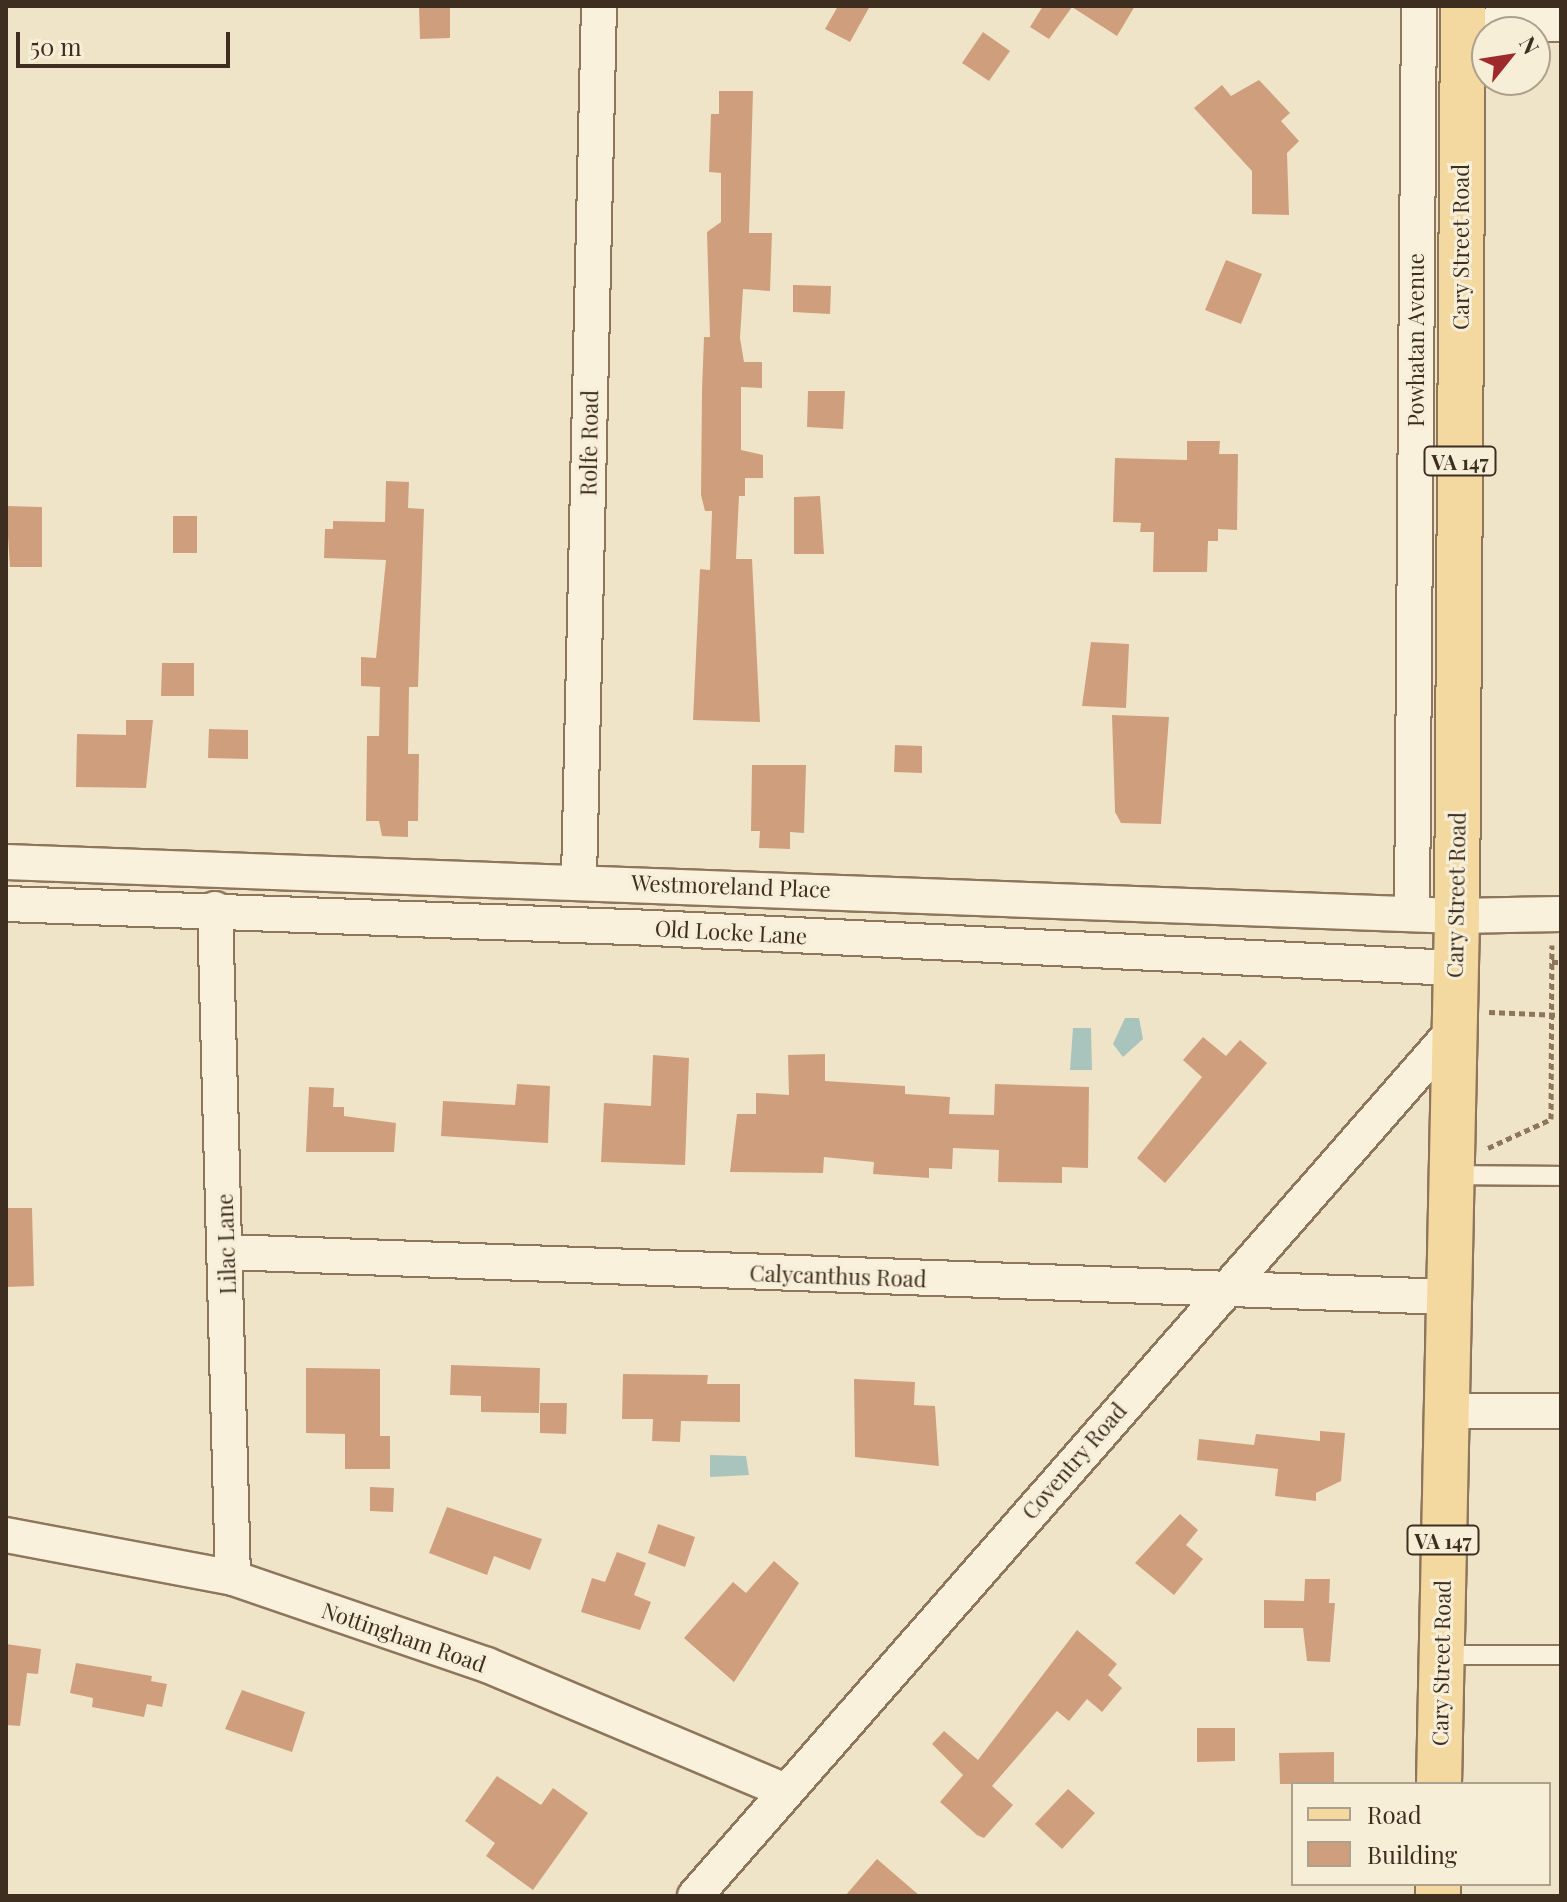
<!DOCTYPE html>
<style>
body{margin:0}
#map{position:relative;width:1567px;height:1902px;overflow:hidden;background:#f0e4c8;font-family:"Playfair Display",serif}
div>[style]{position:absolute}
.water>*{inset:0;background:#a9c4bc}
.building>*{inset:0;background:#cf9f7d}
.path>*{height:5px;margin-top:-2.5px;transform-origin:0;background:repeating-linear-gradient(90deg,#8d765c 0 6px,transparent 0 10px)}
.roads{filter:drop-shadow(2px 0 #8d765c) drop-shadow(-2px 0 #8d765c) drop-shadow(0 2px #8d765c) drop-shadow(0 -2px #8d765c)}
.service>*{height:18px;margin:-9px;padding:0 9px;transform-origin:9px;border-radius:9px;background:#faf1dc}
.minor>*{height:34px;margin:-17px;padding:0 17px;transform-origin:17px;border-radius:17px;background:#faf1dc}
.primary>*{height:44px;margin:-22px;padding:0 22px;transform-origin:22px;border-radius:22px;background:#f3d9a0}
span{translate:-50% -50%;white-space:nowrap;text-align:center;line-height:1.15;-webkit-text-stroke:6px #f7eed8;paint-order:stroke}
.shield-label span{padding:2px 6px;background:#f7eed8;border:2px solid;border-radius:6px;-webkit-text-stroke-width:0}
.shield-label{font-size:20px;color:#3d2e20;font-weight:700}
.street-label{font-size:22px;color:#3d2e20}
.frame{position:absolute;inset:0;border:8px solid #3d2e20;pointer-events:none}
.legend{position:absolute;left:1291px;top:1782px;width:260px;height:104px;box-sizing:border-box;background:#f7eed8;border:2px solid #ada18e;margin:0;padding:10px 14px;list-style:none;font-size:24px;color:#3d2e20}
.legend li{display:flex;align-items:center;gap:16px;height:40px}
.legend b{width:40px;border:2px solid #ada18e}
.north{position:absolute;left:1471px;top:16px;width:80px;height:80px;box-sizing:border-box;background:#f7eed8;border:2px solid #ada18e;border-radius:50%;rotate:60deg;font-size:22px;font-weight:700;line-height:32px;text-align:center;color:#3d2e20}
.north::after{content:'';display:block;margin:auto;width:28px;height:36px;background:#9e2a2b;clip-path:polygon(50% 0,100% 100%,50% 72%,0 100%)}
.scale{position:absolute;left:16px;top:32px;width:214px;height:36px;box-sizing:border-box;border:4px solid #3d2e20;border-top:0;padding-left:10px;font-size:24px;line-height:28px;white-space:nowrap;color:#3d2e20;-webkit-text-stroke:6px #f7eed8;paint-order:stroke}
</style>
<div id="map">
<div class="water">
<div style="clip-path:polygon(1125px 1018px,1139px 1018px,1143px 1039px,1123px 1057px,1113px 1044px)"></div>
<div style="clip-path:polygon(1073px 1028px,1091px 1028px,1092px 1070px,1070px 1070px)"></div>
<div style="clip-path:polygon(710px 1455px,746px 1456px,749px 1475px,710px 1477px)"></div>
</div>
<div class="building">
<div style="clip-path:polygon(419px 6px,450px 6px,450px 38px,420px 39px)"></div>
<div style="clip-path:polygon(838px 6px,870px 6px,850px 42px,825px 29px)"></div>
<div style="clip-path:polygon(1043px 6px,1135px 6px,1117px 36px,1072px 7px,1049px 39px,1030px 27px)"></div>
<div style="clip-path:polygon(983px 32px,1010px 51px,989px 81px,962px 63px)"></div>
<div style="clip-path:polygon(1259px 80px,1290px 113px,1281px 121px,1299px 141px,1287px 153px,1289px 215px,1252px 214px,1252px 171px,1194px 108px,1222px 85px,1231px 96px)"></div>
<div style="clip-path:polygon(719px 91px,753px 91px,749px 233px,772px 233px,770px 291px,743px 289px,740px 338px,744px 362px,762px 362px,762px 388px,741px 387px,741px 450px,763px 455px,763px 478px,745px 478px,745px 496px,739px 496px,736px 559px,752px 559px,760px 722px,693px 720px,700px 569px,710px 570px,712px 511px,705px 511px,701px 495px,702px 390px,704px 337px,710px 337px,707px 232px,721px 222px,721px 173px,709px 172px,711px 114px,719px 114px)"></div>
<div style="clip-path:polygon(1226px 260px,1262px 274px,1241px 324px,1205px 310px)"></div>
<div style="clip-path:polygon(793px 285px,831px 286px,830px 314px,793px 312px)"></div>
<div style="clip-path:polygon(808px 391px,845px 391px,843px 429px,807px 427px)"></div>
<div style="clip-path:polygon(1187px 441px,1220px 441px,1219px 454px,1238px 454px,1237px 530px,1218px 529px,1218px 541px,1208px 541px,1207px 572px,1153px 572px,1154px 532px,1140px 532px,1141px 523px,1113px 522px,1115px 458px,1187px 460px)"></div>
<div style="clip-path:polygon(386px 481px,409px 482px,408px 508px,424px 509px,418px 687px,409px 687px,408px 754px,419px 754px,418px 821px,408px 821px,408px 837px,382px 836px,379px 821px,366px 821px,367px 736px,379px 736px,380px 687px,361px 686px,361px 657px,376px 658px,386px 560px,324px 558px,325px 529px,333px 529px,333px 521px,385px 522px)"></div>
<div style="clip-path:polygon(820px 496px,824px 554px,794px 554px,794px 497px)"></div>
<div style="clip-path:polygon(6px 506px,42px 507px,42px 567px,10px 567px)"></div>
<div style="clip-path:polygon(173px 516px,197px 516px,197px 553px,173px 553px)"></div>
<div style="clip-path:polygon(1091px 642px,1129px 644px,1126px 708px,1082px 706px)"></div>
<div style="clip-path:polygon(162px 663px,194px 663px,194px 696px,161px 696px)"></div>
<div style="clip-path:polygon(1112px 715px,1169px 717px,1161px 824px,1121px 823px,1115px 812px)"></div>
<div style="clip-path:polygon(126px 720px,153px 720px,146px 788px,76px 787px,77px 734px,126px 735px)"></div>
<div style="clip-path:polygon(209px 729px,248px 730px,248px 759px,208px 758px)"></div>
<div style="clip-path:polygon(895px 745px,922px 746px,922px 773px,894px 772px)"></div>
<div style="clip-path:polygon(752px 765px,806px 765px,804px 833px,790px 832px,790px 849px,759px 848px,760px 831px,751px 831px)"></div>
<div style="clip-path:polygon(1203px 1037px,1226px 1056px,1240px 1040px,1267px 1063px,1165px 1183px,1137px 1158px,1202px 1077px,1183px 1060px)"></div>
<div style="clip-path:polygon(825px 1054px,825px 1081px,905px 1086px,905px 1094px,950px 1097px,949px 1114px,994px 1115px,995px 1084px,1089px 1087px,1088px 1168px,1062px 1167px,1062px 1183px,998px 1182px,999px 1150px,953px 1148px,952px 1169px,929px 1168px,929px 1178px,873px 1174px,874px 1162px,824px 1157px,823px 1173px,730px 1172px,737px 1114px,756px 1114px,756px 1093px,789px 1095px,788px 1055px)"></div>
<div style="clip-path:polygon(653px 1055px,689px 1058px,685px 1165px,601px 1162px,604px 1103px,651px 1106px)"></div>
<div style="clip-path:polygon(517px 1084px,550px 1086px,548px 1143px,441px 1136px,443px 1101px,515px 1105px)"></div>
<div style="clip-path:polygon(309px 1087px,334px 1088px,333px 1107px,344px 1107px,344px 1116px,396px 1123px,394px 1152px,306px 1152px)"></div>
<div style="clip-path:polygon(6px 1208px,32px 1208px,34px 1286px,6px 1287px)"></div>
<div style="clip-path:polygon(451px 1365px,540px 1368px,539px 1413px,481px 1412px,481px 1396px,450px 1395px)"></div>
<div style="clip-path:polygon(306px 1368px,380px 1369px,380px 1436px,390px 1436px,390px 1469px,345px 1469px,345px 1434px,306px 1433px)"></div>
<div style="clip-path:polygon(623px 1374px,708px 1375px,707px 1384px,740px 1384px,740px 1422px,681px 1421px,680px 1442px,652px 1441px,653px 1419px,622px 1419px)"></div>
<div style="clip-path:polygon(854px 1379px,915px 1382px,914px 1405px,935px 1406px,939px 1466px,855px 1457px)"></div>
<div style="clip-path:polygon(540px 1403px,567px 1403px,566px 1434px,540px 1433px)"></div>
<div style="clip-path:polygon(1320px 1431px,1345px 1433px,1341px 1481px,1316px 1493px,1316px 1501px,1275px 1496px,1278px 1469px,1197px 1460px,1199px 1439px,1254px 1445px,1256px 1434px,1320px 1441px)"></div>
<div style="clip-path:polygon(370px 1487px,394px 1488px,393px 1512px,370px 1511px)"></div>
<div style="clip-path:polygon(447px 1507px,542px 1539px,530px 1570px,494px 1556px,487px 1575px,429px 1553px)"></div>
<div style="clip-path:polygon(1180px 1514px,1198px 1530px,1186px 1545px,1203px 1559px,1174px 1595px,1135px 1563px)"></div>
<div style="clip-path:polygon(658px 1524px,695px 1537px,685px 1567px,648px 1553px)"></div>
<div style="clip-path:polygon(617px 1552px,646px 1563px,634px 1595px,651px 1602px,640px 1630px,581px 1612px,592px 1578px,605px 1582px)"></div>
<div style="clip-path:polygon(774px 1561px,799px 1583px,734px 1682px,684px 1638px,733px 1582px,746px 1593px)"></div>
<div style="clip-path:polygon(1305px 1579px,1330px 1579px,1329px 1603px,1335px 1603px,1330px 1662px,1307px 1661px,1303px 1628px,1264px 1628px,1264px 1600px,1304px 1601px)"></div>
<div style="clip-path:polygon(1077px 1630px,1117px 1664px,1108px 1675px,1122px 1688px,1102px 1712px,1087px 1699px,1069px 1721px,1057px 1711px,992px 1786px,1013px 1805px,984px 1838px,977px 1835px,940px 1802px,963px 1775px,932px 1744px,944px 1731px,978px 1760px)"></div>
<div style="clip-path:polygon(6px 1644px,41px 1649px,38px 1674px,27px 1673px,20px 1726px,6px 1725px)"></div>
<div style="clip-path:polygon(76px 1663px,152px 1676px,151px 1681px,167px 1684px,162px 1707px,147px 1704px,144px 1717px,92px 1707px,93px 1698px,70px 1693px)"></div>
<div style="clip-path:polygon(242px 1690px,305px 1712px,292px 1752px,225px 1729px)"></div>
<div style="clip-path:polygon(1197px 1728px,1235px 1728px,1235px 1761px,1197px 1762px)"></div>
<div style="clip-path:polygon(1334px 1752px,1334px 1784px,1280px 1784px,1279px 1753px)"></div>
<div style="clip-path:polygon(497px 1776px,541px 1805px,553px 1788px,588px 1813px,533px 1890px,486px 1856px,495px 1843px,465px 1821px)"></div>
<div style="clip-path:polygon(1068px 1789px,1095px 1813px,1062px 1849px,1035px 1824px)"></div>
<div style="clip-path:polygon(877px 1859px,920px 1896px,845px 1896px)"></div>
</div>
<div class="path">
<div style="left:1552px;top:962px;width:9px"></div>
<div style="left:1489px;top:1012px;width:72px;rotate:2.4deg"></div>
<div style="left:1488px;top:1148px;width:69px;rotate:-24.7deg"></div>
<div style="left:1551px;top:1119px;width:174px;rotate:-89.7deg"></div>
</div>
<div class="roads">
<div class="service">
<div style="left:1450px;top:1175px;width:111px;rotate:0.5deg"></div>
<div style="left:1440px;top:1655px;width:121px"></div>
</div>
<div class="minor">
<div style="left:1463px;top:26px;width:98px;rotate:-1.2deg"></div>
<div style="left:6px;top:862px;width:1452px;rotate:2.13deg"></div>
<div style="left:1457px;top:916px;width:104px;rotate:-1.1deg"></div>
<div style="left:579px;top:879px;width:873px;rotate:-88.69deg"></div>
<div style="left:6px;top:904px;width:647px;rotate:2.12deg"></div>
<div style="left:653px;top:928px;width:803px;rotate:2.86deg"></div>
<div style="left:215px;top:909px;width:669px;rotate:88.46deg"></div>
<div style="left:1412px;top:914px;width:908px;rotate:-89.56deg"></div>
<div style="left:227px;top:1252px;width:1223px;rotate:2.11deg"></div>
<div style="left:1447px;top:1411px;width:114px"></div>
<div style="left:6px;top:1535px;width:231px;rotate:10.7deg"></div>
<div style="left:233px;top:1578px;width:268px;rotate:18.9deg"></div>
<div style="left:487px;top:1665px;width:324px;rotate:22.9deg"></div>
<div style="left:695px;top:1896px;width:1153px;rotate:-48.76deg"></div>
</div>
<div class="primary">
<div style="left:1439px;top:1784px;width:868px;rotate:-88.81deg"></div>
<div style="left:1457px;top:916px;width:910px;rotate:-89.62deg"></div>
<div style="left:1438px;top:1896px;width:12px;rotate:-90deg"></div>
</div>
</div>
<div class="shield-label">
<span style="left:1460px;top:461px">VA 147</span>
<span style="left:1443px;top:1540px">VA 147</span>
</div>
<div class="street-label">
<span style="left:1461px;top:247px;rotate:-90deg">Cary Street Road</span>
<span style="left:1416px;top:340px;rotate:-90deg">Powhatan Avenue</span>
<span style="left:589px;top:443px;rotate:-89deg">Rolfe Road</span>
<span style="left:731px;top:886px;rotate:2deg">Westmoreland Place</span>
<span style="left:1456px;top:895px;rotate:-89deg">Cary Street Road</span>
<span style="left:731px;top:932px;rotate:3deg">Old Locke Lane</span>
<span style="left:226px;top:1244px;rotate:-92deg">Lilac Lane</span>
<span style="left:838px;top:1276px;rotate:2deg">Calycanthus Road</span>
<span style="left:1074px;top:1461px;rotate:-49deg">Coventry Road</span>
<span style="left:404px;top:1637px;rotate:19deg">Nottingham Road</span>
<span style="left:1441px;top:1663px;rotate:-89deg">Cary Street Road</span>
</div>
<div class="frame"></div>
<ul class="legend">
<li><b style="height:10px;background:#f3d9a0"></b>Road</li>
<li><b style="height:22px;background:#cf9f7d"></b>Building</li>
</ul>
<div class="north">N</div>
<div class="scale">50 m</div>
</div>
